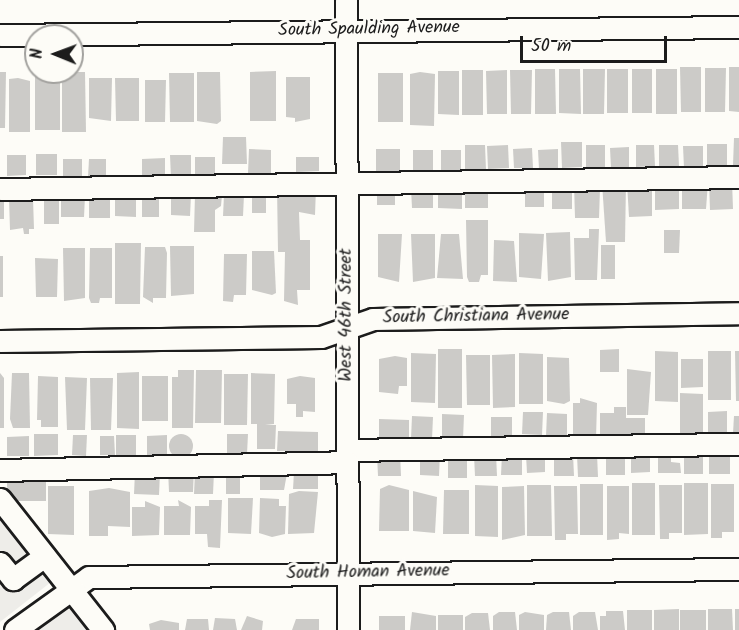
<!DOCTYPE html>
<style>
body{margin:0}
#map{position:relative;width:739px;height:630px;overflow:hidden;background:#fdfcf7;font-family:Kalam,sans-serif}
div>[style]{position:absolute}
.built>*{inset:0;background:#eeede9}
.building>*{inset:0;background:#cccbc8}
.round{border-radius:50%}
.roads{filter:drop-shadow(2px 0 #1c1c1c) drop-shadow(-2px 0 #1c1c1c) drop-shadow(0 2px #1c1c1c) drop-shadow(0 -2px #1c1c1c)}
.minor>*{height:21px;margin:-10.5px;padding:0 10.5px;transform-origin:10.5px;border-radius:10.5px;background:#fdfcf7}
span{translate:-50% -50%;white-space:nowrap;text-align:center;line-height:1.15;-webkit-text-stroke:6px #fdfcf7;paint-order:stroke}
.street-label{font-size:18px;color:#1c1c1c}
.north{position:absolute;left:24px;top:24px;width:60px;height:60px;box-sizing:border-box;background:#fdfcf7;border:2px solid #a3a29f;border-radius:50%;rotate:271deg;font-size:16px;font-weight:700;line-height:24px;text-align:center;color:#1c1c1c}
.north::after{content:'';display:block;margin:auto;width:21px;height:27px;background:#1c1c1c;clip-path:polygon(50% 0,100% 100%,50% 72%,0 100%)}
.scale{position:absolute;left:520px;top:36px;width:147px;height:27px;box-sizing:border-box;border:3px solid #1c1c1c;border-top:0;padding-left:8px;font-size:18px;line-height:21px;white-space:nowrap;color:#1c1c1c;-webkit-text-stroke:4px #fdfcf7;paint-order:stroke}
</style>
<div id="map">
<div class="built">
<div style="clip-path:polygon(0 499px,60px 575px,0 622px)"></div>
<div style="clip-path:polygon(78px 598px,103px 630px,37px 630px)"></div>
</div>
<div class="building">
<div style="clip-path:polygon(680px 67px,701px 67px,701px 112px,681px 112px)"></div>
<div style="clip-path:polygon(729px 67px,739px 67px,739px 112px,729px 111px)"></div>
<div style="clip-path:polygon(705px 68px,726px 68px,725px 112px,705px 112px)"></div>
<div style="clip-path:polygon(535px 69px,555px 69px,556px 114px,535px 114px)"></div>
<div style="clip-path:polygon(559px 69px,580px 69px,581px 114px,559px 113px)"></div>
<div style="clip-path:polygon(583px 69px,605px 69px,604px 114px,583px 114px)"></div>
<div style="clip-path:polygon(607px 69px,628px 69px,628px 113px,607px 113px)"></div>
<div style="clip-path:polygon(632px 69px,652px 69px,652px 113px,632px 113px)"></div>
<div style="clip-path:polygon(656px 69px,677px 69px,677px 114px,656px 114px)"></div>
<div style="clip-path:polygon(462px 70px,483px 70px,483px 115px,462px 115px)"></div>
<div style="clip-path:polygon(507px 70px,507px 114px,487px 114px,486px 71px)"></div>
<div style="clip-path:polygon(510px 70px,532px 70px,531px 114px,511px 114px)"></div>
<div style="clip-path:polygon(276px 71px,276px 121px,250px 121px,250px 72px)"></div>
<div style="clip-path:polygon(438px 71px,459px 71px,459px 115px,438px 114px)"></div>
<div style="clip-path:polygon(0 72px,6px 72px,5px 128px,0 128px)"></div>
<div style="clip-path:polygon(62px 72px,85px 72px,86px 132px,62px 132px)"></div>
<div style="clip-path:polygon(197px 72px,220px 72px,221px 121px,217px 124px,197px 121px)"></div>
<div style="clip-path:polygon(420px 72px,435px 74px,434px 126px,410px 125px,410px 74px)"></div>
<div style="clip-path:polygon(169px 73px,194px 73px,194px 122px,170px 122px)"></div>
<div style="clip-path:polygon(378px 73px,403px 73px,403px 122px,378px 122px)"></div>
<div style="clip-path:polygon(35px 74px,60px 75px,60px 130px,35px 130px)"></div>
<div style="clip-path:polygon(286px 77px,310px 77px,310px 119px,295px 122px,295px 118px,286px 117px)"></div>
<div style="clip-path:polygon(18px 78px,30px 81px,30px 132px,9px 132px,9px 79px)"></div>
<div style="clip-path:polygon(89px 78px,112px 78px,111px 121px,89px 118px)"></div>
<div style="clip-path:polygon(115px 78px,139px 78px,139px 121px,116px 121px)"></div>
<div style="clip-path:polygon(145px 80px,166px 80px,165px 122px,145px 122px)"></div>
<div style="clip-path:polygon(223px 137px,246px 137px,247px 164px,222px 164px)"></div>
<div style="clip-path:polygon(734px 138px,739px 138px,739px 165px,733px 165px)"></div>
<div style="clip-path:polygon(561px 142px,582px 142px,582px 167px,562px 168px)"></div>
<div style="clip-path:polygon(707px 144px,727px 144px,727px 166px,707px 166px)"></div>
<div style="clip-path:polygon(465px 145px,485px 145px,486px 170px,465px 170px)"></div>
<div style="clip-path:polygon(508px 145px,509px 168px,488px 169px,487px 146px)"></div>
<div style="clip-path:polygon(586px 145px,605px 145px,605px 167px,586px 167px)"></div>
<div style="clip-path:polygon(636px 145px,654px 145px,655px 166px,636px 167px)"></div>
<div style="clip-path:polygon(659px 145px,678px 145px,679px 166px,659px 167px)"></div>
<div style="clip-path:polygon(683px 146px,703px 146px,703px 167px,684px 168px)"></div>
<div style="clip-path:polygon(629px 147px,629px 167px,611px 168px,610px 148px)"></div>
<div style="clip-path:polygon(532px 148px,533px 168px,514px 168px,513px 149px)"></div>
<div style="clip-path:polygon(249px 149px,271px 150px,271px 173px,248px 173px)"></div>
<div style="clip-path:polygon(376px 149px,400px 149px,400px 172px,376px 171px)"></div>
<div style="clip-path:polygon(558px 149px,558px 169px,539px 169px,538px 150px)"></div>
<div style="clip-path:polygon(413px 150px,433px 150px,433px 170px,413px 171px)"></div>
<div style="clip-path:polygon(441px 150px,461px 150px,461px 171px,441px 171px)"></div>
<div style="clip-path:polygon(36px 154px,57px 154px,57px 175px,36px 175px)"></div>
<div style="clip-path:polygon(7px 155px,26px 155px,26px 175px,7px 176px)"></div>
<div style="clip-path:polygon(170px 155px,191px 155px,191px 177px,171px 178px)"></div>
<div style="clip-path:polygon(195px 157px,215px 157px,215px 177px,195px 177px)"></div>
<div style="clip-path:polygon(296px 157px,319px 157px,319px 171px,296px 172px)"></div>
<div style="clip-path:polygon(165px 158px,165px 179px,142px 180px,142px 159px)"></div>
<div style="clip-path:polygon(63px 159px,82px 159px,82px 178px,63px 178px)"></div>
<div style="clip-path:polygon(89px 159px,106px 159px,106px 178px,88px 177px)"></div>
<div style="clip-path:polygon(732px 181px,733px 209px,710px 210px,709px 182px)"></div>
<div style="clip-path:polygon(708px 182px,706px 209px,682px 209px,682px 187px)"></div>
<div style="clip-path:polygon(602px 183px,626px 183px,625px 242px,606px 242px)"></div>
<div style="clip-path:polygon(627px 183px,652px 184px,652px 216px,629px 217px)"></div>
<div style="clip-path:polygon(574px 184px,600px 189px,599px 218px,575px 218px)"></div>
<div style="clip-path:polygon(277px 187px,316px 188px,315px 215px,299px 212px,300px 240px,310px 240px,310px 290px,297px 290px,298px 305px,284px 301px,285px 252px,278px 252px)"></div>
<div style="clip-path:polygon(438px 187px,462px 187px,462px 209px,438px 208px)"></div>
<div style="clip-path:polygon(465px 187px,488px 188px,488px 208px,465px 208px)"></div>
<div style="clip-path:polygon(525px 187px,544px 187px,544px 207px,525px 207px)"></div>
<div style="clip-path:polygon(679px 187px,679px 209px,655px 210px,655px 188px)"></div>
<div style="clip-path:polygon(395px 188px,395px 205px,377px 205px,377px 189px)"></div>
<div style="clip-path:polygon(411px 188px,433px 188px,433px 208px,412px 208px)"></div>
<div style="clip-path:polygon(552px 188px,572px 188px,572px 209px,552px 209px)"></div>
<div style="clip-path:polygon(252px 191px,266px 191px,266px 213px,252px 213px)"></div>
<div style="clip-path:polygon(171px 194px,191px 195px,190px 216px,171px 215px)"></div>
<div style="clip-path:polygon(195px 194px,222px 195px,221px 206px,215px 210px,215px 232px,194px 232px)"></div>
<div style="clip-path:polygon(224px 195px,244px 195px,243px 216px,223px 216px)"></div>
<div style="clip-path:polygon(61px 196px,85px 196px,84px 217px,61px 217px)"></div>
<div style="clip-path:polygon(89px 196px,110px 197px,110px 218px,89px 218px)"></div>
<div style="clip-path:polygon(115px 196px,136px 196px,136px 217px,115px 216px)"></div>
<div style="clip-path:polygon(142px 196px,159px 196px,159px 217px,142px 217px)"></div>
<div style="clip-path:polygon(44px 197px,59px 197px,59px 224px,44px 224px)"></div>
<div style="clip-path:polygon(9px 198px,33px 198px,34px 229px,29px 229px,29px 234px,24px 234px,23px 228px,10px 230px)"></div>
<div style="clip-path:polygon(0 200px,4px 200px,4px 219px,0 219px)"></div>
<div style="clip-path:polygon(466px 220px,488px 220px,488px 275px,481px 275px,479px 282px,469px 282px,467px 277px)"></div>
<div style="clip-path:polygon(589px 229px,599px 229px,597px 280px,575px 280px,574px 238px,589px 238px)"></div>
<div style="clip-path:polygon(664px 230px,680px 230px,679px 253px,664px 253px)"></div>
<div style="clip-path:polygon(570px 232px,571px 277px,548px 281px,546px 233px)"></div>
<div style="clip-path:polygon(519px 233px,544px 234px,541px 279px,519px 277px)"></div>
<div style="clip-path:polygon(378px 234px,402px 234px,399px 282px,378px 277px)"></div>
<div style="clip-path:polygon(411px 234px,435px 234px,435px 278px,413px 282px)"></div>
<div style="clip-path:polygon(441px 234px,459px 234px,463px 279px,437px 278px)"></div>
<div style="clip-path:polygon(494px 240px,514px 241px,517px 282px,493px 281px)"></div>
<div style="clip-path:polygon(115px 243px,141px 243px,140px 304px,115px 304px)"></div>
<div style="clip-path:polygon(601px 245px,615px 245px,615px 279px,601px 279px)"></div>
<div style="clip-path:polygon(170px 246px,194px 246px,194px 294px,171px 296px)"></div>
<div style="clip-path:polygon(145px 247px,165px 247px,167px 253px,166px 298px,153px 298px,153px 303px,143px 297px)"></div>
<div style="clip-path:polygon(63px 248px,85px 248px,85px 298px,64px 301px)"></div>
<div style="clip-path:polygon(90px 248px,112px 248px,112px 298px,100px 298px,99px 303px,91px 303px,89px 298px)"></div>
<div style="clip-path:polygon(252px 251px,274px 251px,276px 293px,272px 295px,252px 290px)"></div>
<div style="clip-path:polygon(224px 254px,247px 254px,246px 295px,234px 295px,233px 302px,223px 301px)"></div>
<div style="clip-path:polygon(0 256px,3px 256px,3px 297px,0 297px)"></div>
<div style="clip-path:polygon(35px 258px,58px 259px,57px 297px,36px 297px)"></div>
<div style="clip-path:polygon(438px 349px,462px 349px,462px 408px,438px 408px)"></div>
<div style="clip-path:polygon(619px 349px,619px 372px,600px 372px,600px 350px)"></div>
<div style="clip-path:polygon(655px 351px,678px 352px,678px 402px,655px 401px)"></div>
<div style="clip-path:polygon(708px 351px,731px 351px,731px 400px,708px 400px)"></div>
<div style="clip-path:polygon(735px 351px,739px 351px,739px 401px,736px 401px)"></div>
<div style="clip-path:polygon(411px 353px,436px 354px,435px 403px,411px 402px)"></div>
<div style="clip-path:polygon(519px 353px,543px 354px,543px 404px,519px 404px)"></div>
<div style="clip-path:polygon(515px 354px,515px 407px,493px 408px,492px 355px)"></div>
<div style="clip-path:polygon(466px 355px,490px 355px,490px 405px,467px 405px)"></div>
<div style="clip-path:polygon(395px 356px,407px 358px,407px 386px,399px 386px,398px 394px,379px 392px,379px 359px)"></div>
<div style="clip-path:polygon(547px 357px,569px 358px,570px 401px,564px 404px,547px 401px)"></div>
<div style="clip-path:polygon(681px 359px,703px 359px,703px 387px,681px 388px)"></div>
<div style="clip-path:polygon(627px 369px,651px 372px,648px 415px,627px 415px)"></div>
<div style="clip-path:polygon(178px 370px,194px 370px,193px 428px,172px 428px,172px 377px,178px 377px)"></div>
<div style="clip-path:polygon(196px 370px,222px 370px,221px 423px,195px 423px)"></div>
<div style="clip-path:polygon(139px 372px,139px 429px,117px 428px,117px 373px)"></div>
<div style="clip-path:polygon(0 373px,4px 378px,4px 428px,0 428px)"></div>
<div style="clip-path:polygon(12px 373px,29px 373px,30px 428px,13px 428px,10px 419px)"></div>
<div style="clip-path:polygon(251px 373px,275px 374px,274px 424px,265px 425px,276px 425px,275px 449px,257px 449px,257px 424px,251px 424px)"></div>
<div style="clip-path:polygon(224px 374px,248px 374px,247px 425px,224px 425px)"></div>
<div style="clip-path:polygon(38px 376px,58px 377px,58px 427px,41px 427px,41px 420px,37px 420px)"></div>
<div style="clip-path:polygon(142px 376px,168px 376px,168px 421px,142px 421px)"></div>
<div style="clip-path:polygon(300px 376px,315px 378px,315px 412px,303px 411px,303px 417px,296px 417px,296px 404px,287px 404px,287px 379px)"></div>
<div style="clip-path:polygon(65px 377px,87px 378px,85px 430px,67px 430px)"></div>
<div style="clip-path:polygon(90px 378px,113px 378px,111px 430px,91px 430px)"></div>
<div style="clip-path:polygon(680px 393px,703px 394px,703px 437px,680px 438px)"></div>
<div style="clip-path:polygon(580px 398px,597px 403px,596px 439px,573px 439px,573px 403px,580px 403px)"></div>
<div style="clip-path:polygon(614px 407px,626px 407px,626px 418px,645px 418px,645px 438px,600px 437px,600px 413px,614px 413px)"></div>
<div style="clip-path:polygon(727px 411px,727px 433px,708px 433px,708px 412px)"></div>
<div style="clip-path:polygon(523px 412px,543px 412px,542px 435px,522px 434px)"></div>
<div style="clip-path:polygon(547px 413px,567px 414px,567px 437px,546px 436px)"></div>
<div style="clip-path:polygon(442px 414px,464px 415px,463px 439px,442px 438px)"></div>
<div style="clip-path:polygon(412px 416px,433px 417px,432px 439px,411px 439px)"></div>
<div style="clip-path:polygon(734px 416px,739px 416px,739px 434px,733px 433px)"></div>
<div style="clip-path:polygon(491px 417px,512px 417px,512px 438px,491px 438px)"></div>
<div style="clip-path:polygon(379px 419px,409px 420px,409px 439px,379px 439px)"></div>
<div style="clip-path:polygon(278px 431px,318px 432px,318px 451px,277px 451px)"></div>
<div style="clip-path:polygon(34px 434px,58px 434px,58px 455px,34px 456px)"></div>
<div style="clip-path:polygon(227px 434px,248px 434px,247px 454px,227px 454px)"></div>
<div class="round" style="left:169px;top:434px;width:24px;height:24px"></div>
<div style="clip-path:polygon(73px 435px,87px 435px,86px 456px,72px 455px)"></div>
<div style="clip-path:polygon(116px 435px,136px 435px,136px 456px,116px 455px)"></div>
<div style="clip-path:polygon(167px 435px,167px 455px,147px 455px,147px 436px)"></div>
<div style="clip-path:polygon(29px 436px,29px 456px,7px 456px,7px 437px)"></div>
<div style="clip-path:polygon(100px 436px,114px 436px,115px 455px,100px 455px)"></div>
<div style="clip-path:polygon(709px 451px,730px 451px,730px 474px,709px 474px)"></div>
<div style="clip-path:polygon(400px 453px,401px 476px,378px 476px,377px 454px)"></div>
<div style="clip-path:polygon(440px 453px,439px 476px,420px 475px,420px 454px)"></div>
<div style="clip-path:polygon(606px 453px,625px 453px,625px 475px,606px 475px)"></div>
<div style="clip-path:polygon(631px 453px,650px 453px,650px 472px,631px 473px)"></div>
<div style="clip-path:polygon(658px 453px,671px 453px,671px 462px,680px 463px,681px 473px,658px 473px)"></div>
<div style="clip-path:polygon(684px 453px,703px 453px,703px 474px,684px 474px)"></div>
<div style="clip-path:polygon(496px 454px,497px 476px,475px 476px,474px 455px)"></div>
<div style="clip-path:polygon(502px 454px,522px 455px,522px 475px,501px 475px)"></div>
<div style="clip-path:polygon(554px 454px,573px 454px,574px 476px,554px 476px)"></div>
<div style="clip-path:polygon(597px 454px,598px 477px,578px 477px,577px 455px)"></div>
<div style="clip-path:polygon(526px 455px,545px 455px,545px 472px,527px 473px)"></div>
<div style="clip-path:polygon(448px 456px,467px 456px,467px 478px,448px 478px)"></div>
<div style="clip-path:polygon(260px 466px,288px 468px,284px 490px,260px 490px)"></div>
<div style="clip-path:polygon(194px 468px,193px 492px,169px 492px,168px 469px)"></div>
<div style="clip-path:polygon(135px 472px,160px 473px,159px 495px,134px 494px)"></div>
<div style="clip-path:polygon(195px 472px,214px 472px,213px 494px,194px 494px)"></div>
<div style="clip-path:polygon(294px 472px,318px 473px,318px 489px,293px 489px)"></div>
<div style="clip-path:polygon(7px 474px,46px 474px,46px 501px,17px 501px,7px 487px)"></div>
<div style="clip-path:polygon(226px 477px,240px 477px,240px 494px,226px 494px)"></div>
<div style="clip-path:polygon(632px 483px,655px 483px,655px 535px,632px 535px)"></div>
<div style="clip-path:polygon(684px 483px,708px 483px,708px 534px,684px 535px)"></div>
<div style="clip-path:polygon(580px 484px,603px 484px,603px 535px,580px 535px)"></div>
<div style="clip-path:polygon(711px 484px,734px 484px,734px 532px,722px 532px,722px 538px,711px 538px)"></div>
<div style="clip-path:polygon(389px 485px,409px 490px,409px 531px,379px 531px,380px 489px)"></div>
<div style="clip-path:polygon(475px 485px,498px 486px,498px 537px,475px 536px)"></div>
<div style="clip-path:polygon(527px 485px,551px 485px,552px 536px,527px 536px)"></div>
<div style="clip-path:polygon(659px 485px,682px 485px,682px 533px,669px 533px,669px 539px,660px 539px)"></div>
<div style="clip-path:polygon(48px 486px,74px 486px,74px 535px,48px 534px)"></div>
<div style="clip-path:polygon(524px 486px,525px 535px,502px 540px,502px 487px)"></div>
<div style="clip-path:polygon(554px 486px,577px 486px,578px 534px,566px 534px,566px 540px,555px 540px)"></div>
<div style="clip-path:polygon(607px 486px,629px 486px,629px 534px,619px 533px,619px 539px,607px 540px)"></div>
<div style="clip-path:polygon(109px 488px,130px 492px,130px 527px,108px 526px,108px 536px,89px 536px,89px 491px)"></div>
<div style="clip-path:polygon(444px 490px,469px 490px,469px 534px,443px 534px)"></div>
<div style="clip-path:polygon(299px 491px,318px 492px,314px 533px,288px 534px,289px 494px)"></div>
<div style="clip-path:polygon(413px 491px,437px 497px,435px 533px,413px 531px)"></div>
<div style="clip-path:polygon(228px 498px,253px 498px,251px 534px,228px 533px)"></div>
<div style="clip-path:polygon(260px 498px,279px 499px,279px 506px,286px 506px,285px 534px,272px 537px,259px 533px)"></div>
<div style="clip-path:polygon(178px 500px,191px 507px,190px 535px,164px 535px,164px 506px,179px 506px)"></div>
<div style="clip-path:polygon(209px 500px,222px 500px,220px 548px,208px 547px,207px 534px,195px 534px,195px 506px,209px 506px)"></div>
<div style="clip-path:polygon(145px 501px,160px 507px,159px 535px,132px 536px,132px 507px,145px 507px)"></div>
<div style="clip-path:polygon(679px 609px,679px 630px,654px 630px,654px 610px)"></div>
<div style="clip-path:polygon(708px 609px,732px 609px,733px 630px,708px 630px)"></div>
<div style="clip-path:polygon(735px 609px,739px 609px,739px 630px,735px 630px)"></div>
<div style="clip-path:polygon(627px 610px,652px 610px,652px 630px,627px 630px)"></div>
<div style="clip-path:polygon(680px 610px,706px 610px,706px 630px,680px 630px)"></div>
<div style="clip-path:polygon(606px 611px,623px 611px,625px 630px,600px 630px,600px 616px,606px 616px)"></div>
<div style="clip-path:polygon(412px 612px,436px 616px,436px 630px,410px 630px)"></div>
<div style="clip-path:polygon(499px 612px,515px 612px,517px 630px,493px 630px,493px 616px)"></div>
<div style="clip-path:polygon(525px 612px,544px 615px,544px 630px,519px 630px,519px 615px)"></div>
<div style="clip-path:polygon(553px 612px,569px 612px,571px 630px,546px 630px,547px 615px)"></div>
<div style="clip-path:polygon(579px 612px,595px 612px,598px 630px,573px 630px,573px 616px)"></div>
<div style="clip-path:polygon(472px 613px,488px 613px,490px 630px,465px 630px,465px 617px)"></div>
<div style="clip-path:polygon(438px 615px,463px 615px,463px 630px,438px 630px)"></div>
<div style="clip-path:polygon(247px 616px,263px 621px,262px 630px,241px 630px)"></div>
<div style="clip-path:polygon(379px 616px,405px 616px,405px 630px,379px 630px)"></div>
<div style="clip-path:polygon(215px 618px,235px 619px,237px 630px,213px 630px)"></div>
<div style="clip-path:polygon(187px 619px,208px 619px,209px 630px,185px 630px)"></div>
<div style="clip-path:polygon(296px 619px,319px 619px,319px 630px,292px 630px)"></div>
<div style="clip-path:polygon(161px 620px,179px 623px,179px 630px,150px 630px,149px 624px)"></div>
</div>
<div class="roads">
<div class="minor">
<div style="left:346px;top:0;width:630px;rotate:89.82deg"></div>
<div style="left:0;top:35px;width:739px;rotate:-0.62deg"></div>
<div style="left:0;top:189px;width:739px;rotate:-0.93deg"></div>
<div style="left:0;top:341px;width:321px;rotate:-0.7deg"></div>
<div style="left:321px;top:337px;width:55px;rotate:-19.1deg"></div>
<div style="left:373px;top:319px;width:366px;rotate:-0.9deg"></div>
<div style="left:347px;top:450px;width:392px;rotate:-0.9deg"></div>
<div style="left:0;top:470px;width:347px;rotate:-1.3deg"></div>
<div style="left:0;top:499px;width:167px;rotate:51.8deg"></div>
<div style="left:0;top:563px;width:21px;rotate:51deg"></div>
<div style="left:13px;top:579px;width:39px;rotate:-36deg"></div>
<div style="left:15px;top:630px;width:91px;rotate:-35.6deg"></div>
<div style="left:89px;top:577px;width:650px;rotate:-0.71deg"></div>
</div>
</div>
<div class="street-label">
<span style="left:369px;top:30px;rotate:-1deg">South Spaulding Avenue</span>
<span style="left:347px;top:315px;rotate:-90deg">West 46th Street</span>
<span style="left:476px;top:317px;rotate:-1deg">South Christiana Avenue</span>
<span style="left:368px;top:573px;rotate:-1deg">South Homan Avenue</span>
</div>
<div class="north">N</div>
<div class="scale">50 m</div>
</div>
